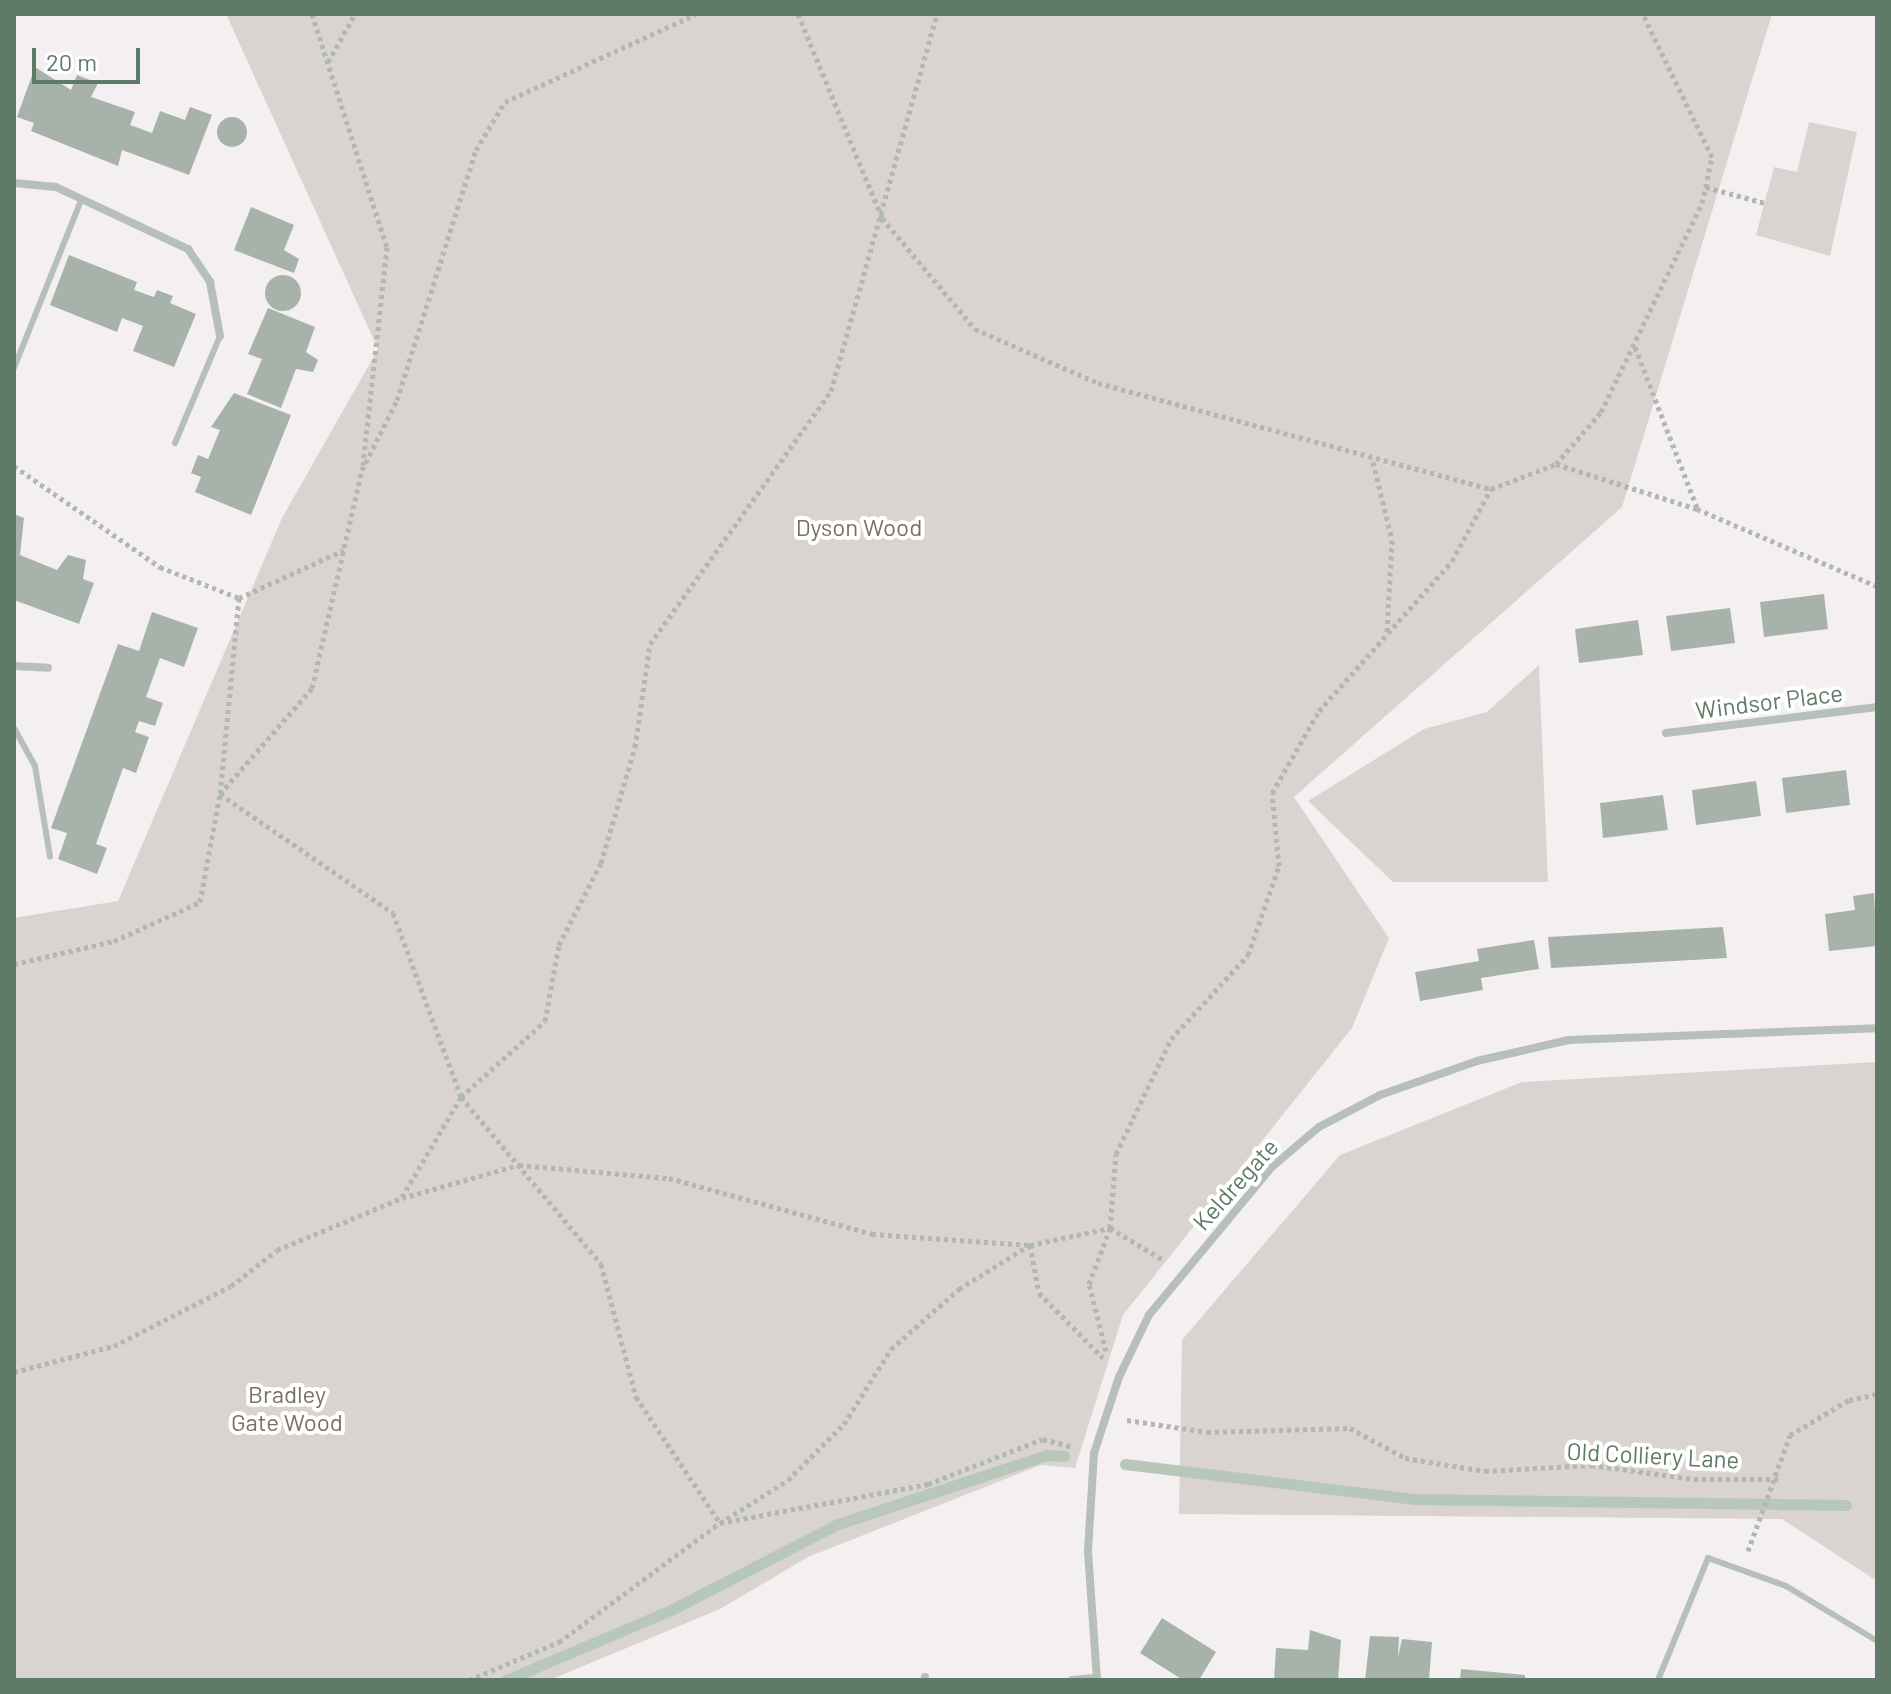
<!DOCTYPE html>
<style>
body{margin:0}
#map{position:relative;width:1891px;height:1694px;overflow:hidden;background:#f4f0f1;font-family:Barlow,sans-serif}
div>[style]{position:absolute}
.green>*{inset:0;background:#d9d4d0}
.stream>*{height:11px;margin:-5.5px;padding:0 5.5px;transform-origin:5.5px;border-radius:5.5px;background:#b7c7b9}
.building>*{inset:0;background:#a7b3aa}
.round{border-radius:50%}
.path>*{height:5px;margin-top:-2.5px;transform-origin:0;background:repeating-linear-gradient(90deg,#b1b7b3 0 4px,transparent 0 8px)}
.service>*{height:6px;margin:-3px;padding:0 3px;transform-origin:3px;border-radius:3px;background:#b6bfb8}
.minor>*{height:8px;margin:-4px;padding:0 4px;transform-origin:4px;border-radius:4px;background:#b6bfb8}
span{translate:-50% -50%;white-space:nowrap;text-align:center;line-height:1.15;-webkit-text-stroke:8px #fff;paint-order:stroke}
.park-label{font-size:24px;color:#787163}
.street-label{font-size:24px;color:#607a68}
.frame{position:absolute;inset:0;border:16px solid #607a68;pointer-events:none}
.scale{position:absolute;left:32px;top:48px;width:108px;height:36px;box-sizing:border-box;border:4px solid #607a68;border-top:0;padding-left:10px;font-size:24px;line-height:28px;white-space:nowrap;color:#607a68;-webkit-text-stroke:6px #fff;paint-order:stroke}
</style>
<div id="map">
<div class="green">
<div style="clip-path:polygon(226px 14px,1772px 14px,1622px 507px,1294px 797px,1389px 938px,1352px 1028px,1123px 1315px,1075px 1468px,1041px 1465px,808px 1557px,720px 1609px,550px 1680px,14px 1680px,14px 918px,118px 901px,282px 518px,378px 349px)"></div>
<div style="clip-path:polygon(1809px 122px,1857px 132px,1830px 256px,1756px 235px,1774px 167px,1797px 172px)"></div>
<div style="clip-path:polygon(1539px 665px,1548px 882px,1393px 882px,1308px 801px,1424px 729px,1487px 712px)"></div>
<div style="clip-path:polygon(1877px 1062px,1877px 1581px,1782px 1519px,1179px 1514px,1182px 1340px,1340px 1155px,1522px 1082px)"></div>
</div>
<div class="stream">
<div style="left:1125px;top:1464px;width:290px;rotate:6.9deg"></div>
<div style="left:1413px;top:1499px;width:433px;rotate:0.8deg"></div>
<div style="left:506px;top:1680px;width:181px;rotate:-23deg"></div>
<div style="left:673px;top:1609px;width:186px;rotate:-27.3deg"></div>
<div style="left:838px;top:1524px;width:220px;rotate:-18.3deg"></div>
<div style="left:1047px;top:1455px;width:17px;rotate:3deg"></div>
</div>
<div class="building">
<div style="clip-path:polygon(35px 67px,71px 90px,77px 75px,98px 83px,91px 97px,135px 112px,130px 125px,152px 133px,160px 111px,185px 120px,190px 107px,212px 115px,189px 175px,122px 150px,118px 166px,31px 131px,34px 123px,17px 117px)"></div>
<div class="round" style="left:217px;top:117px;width:30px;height:30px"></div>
<div style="clip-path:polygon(251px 207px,294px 225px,284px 250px,299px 259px,294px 273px,234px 250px)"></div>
<div style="clip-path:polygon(69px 255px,137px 282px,134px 290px,154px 297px,157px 290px,173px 296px,170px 303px,196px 314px,174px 367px,133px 351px,143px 326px,122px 318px,117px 332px,50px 305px)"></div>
<div class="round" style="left:265px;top:275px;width:36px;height:36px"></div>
<div style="clip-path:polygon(268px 308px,315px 327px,306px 352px,318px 360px,313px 372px,296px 369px,281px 408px,247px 394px,262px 359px,248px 354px)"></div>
<div style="clip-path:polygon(234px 393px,291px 415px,251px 515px,195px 492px,201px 477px,191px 473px,198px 455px,208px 459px,220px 430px,211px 427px)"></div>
<div style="clip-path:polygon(14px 514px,24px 518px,20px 555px,57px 570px,68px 555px,86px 560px,83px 579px,94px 583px,79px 624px,14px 600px)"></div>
<div style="clip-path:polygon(1824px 594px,1828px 629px,1764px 637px,1760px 602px)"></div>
<div style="clip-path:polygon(1730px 608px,1735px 643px,1671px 651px,1666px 616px)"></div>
<div style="clip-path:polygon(152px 612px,198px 628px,184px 667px,160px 658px,146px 697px,163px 703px,155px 726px,139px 721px,135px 732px,149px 737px,136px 773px,123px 768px,96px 844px,107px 848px,97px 874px,58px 859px,67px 833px,51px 828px,118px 644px,139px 651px)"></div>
<div style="clip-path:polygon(1638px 620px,1643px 655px,1579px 663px,1575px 629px)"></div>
<div style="clip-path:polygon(1846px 770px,1850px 805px,1786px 813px,1782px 778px)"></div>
<div style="clip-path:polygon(1756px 781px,1761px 816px,1696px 825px,1692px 790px)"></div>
<div style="clip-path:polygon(1663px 795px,1668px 830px,1603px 838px,1600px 803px)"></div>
<div style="clip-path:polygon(1874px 893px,1877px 946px,1829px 951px,1825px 914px,1855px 910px,1853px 896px)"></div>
<div style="clip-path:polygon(1723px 927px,1727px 958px,1551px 968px,1548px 937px)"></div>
<div style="clip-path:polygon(1534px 940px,1539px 969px,1481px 978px,1483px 990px,1420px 1001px,1415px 972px,1479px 961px,1477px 949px)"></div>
<div style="clip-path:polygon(1162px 1618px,1216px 1652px,1199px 1680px,1183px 1680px,1140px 1653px)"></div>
<div style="clip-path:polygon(1310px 1630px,1341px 1640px,1338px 1680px,1274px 1680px,1276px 1648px,1308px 1650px)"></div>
<div style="clip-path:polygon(1370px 1636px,1399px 1637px,1398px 1657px,1402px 1639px,1432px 1642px,1429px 1680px,1365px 1680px)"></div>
<div style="clip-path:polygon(1461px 1669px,1525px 1675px,1525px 1680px,1460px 1680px)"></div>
</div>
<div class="path">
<div style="left:312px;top:14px;width:245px;rotate:72.2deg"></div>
<div style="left:387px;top:247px;width:219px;rotate:96.3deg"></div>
<div style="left:798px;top:14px;width:221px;rotate:67.6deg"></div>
<div style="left:882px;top:218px;width:145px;rotate:50deg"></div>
<div style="left:975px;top:329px;width:134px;rotate:23.7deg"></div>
<div style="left:1098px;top:383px;width:407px;rotate:15.1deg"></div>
<div style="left:1491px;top:489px;width:70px;rotate:-21deg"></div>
<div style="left:1556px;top:464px;width:69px;rotate:-49.1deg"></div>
<div style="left:1601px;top:412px;width:232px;rotate:-64.2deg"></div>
<div style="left:1702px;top:203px;width:47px;rotate:-77.7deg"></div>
<div style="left:1712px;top:157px;width:159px;rotate:-115.8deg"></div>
<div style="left:328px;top:62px;width:55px;rotate:-60.6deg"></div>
<div style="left:1706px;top:187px;width:61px;rotate:15.2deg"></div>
<div style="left:1635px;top:347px;width:173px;rotate:68.9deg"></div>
<div style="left:1373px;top:462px;width:80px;rotate:76.3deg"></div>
<div style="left:1392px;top:540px;width:93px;rotate:93.1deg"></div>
<div style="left:1556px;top:464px;width:148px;rotate:17.7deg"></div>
<div style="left:1697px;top:509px;width:196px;rotate:23.2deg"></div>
<div style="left:14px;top:466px;width:178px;rotate:34.7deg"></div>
<div style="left:160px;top:567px;width:85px;rotate:21.4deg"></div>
<div style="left:239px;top:598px;width:115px;rotate:-24.6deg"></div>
<div style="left:239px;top:598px;width:197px;rotate:95.5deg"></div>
<div style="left:220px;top:794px;width:210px;rotate:34.5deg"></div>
<div style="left:393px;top:913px;width:196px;rotate:69.7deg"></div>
<div style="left:461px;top:1097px;width:218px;rotate:50deg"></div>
<div style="left:601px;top:1264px;width:138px;rotate:75.3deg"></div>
<div style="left:636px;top:1397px;width:151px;rotate:56.3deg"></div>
<div style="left:720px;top:1523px;width:80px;rotate:-32.3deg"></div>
<div style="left:788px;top:1480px;width:79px;rotate:-45deg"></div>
<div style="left:844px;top:1424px;width:89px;rotate:-57.9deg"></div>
<div style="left:891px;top:1349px;width:91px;rotate:-41.4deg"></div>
<div style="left:959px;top:1289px;width:84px;rotate:-31.8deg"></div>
<div style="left:1030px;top:1245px;width:49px;rotate:79.4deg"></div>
<div style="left:1039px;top:1293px;width:91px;rotate:45.4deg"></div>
<div style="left:14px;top:964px;width:103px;rotate:-13deg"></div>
<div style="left:114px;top:941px;width:94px;rotate:-24.4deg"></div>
<div style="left:200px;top:902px;width:110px;rotate:-79.5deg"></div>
<div style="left:220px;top:794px;width:140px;rotate:-49deg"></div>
<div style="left:312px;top:688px;width:224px;rotate:-77.1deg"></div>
<div style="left:362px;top:470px;width:78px;rotate:-63.4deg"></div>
<div style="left:397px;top:400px;width:262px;rotate:-72.5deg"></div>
<div style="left:476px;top:150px;width:56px;rotate:-58.9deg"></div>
<div style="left:505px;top:102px;width:210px;rotate:-24.7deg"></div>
<div style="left:402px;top:1197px;width:116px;rotate:-59.5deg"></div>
<div style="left:461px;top:1097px;width:113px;rotate:-42.1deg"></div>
<div style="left:545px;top:1021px;width:77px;rotate:-79.6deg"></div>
<div style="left:559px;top:945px;width:92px;rotate:-62.9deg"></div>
<div style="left:601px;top:863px;width:121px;rotate:-73.7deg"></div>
<div style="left:635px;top:747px;width:104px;rotate:-81.7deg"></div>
<div style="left:650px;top:644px;width:311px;rotate:-54.4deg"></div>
<div style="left:831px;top:391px;width:392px;rotate:-74.3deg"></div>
<div style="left:1106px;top:1351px;width:69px;rotate:-104.2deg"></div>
<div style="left:1089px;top:1284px;width:60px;rotate:-69.4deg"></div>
<div style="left:1110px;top:1228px;width:64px;rotate:31deg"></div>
<div style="left:14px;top:1372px;width:103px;rotate:-14.6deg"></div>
<div style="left:114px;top:1346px;width:131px;rotate:-27.1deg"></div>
<div style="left:231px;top:1286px;width:58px;rotate:-38deg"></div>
<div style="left:277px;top:1250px;width:135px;rotate:-22.6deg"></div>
<div style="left:402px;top:1198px;width:122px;rotate:-15.8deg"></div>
<div style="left:519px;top:1165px;width:151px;rotate:5deg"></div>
<div style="left:669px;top:1178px;width:211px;rotate:15.4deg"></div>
<div style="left:872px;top:1234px;width:158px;rotate:4deg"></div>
<div style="left:1030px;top:1245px;width:82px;rotate:-12deg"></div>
<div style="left:1110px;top:1228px;width:74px;rotate:-85.4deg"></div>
<div style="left:1116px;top:1154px;width:127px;rotate:-64.4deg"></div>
<div style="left:1171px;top:1039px;width:114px;rotate:-47.5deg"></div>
<div style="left:1248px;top:955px;width:94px;rotate:-70.8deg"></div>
<div style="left:1279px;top:866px;width:73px;rotate:-95.5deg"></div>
<div style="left:1272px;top:793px;width:95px;rotate:-60.2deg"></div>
<div style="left:1319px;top:711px;width:200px;rotate:-48.4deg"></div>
<div style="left:1452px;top:561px;width:82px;rotate:-61.6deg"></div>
<div style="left:1127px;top:1420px;width:81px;rotate:8.5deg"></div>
<div style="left:1207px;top:1432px;width:143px;rotate:-1.6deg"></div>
<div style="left:1350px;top:1428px;width:63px;rotate:28.6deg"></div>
<div style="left:1405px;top:1458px;width:81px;rotate:9.2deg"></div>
<div style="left:1485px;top:1471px;width:106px;rotate:-3.2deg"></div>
<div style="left:1591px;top:1465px;width:104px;rotate:7.7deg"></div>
<div style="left:1694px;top:1479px;width:85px"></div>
<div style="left:1748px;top:1551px;width:123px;rotate:-70.1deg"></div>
<div style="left:1790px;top:1435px;width:69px;rotate:-30.7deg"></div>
<div style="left:1849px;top:1400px;width:29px;rotate:-12deg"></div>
<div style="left:469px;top:1680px;width:98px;rotate:-22.9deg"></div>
<div style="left:559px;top:1642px;width:200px;rotate:-36.5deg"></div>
<div style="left:720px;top:1523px;width:212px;rotate:-10.6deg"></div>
<div style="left:928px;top:1484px;width:123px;rotate:-21.4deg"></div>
<div style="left:1043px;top:1439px;width:30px;rotate:15deg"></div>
</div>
<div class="service">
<div style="left:14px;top:368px;width:178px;rotate:-68.2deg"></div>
<div style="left:175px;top:443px;width:116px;rotate:-67.2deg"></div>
<div style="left:14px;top:728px;width:43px;rotate:61.1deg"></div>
<div style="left:35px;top:766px;width:92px;rotate:80.6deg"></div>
<div style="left:1658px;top:1680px;width:132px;rotate:-67.7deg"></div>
<div style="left:1708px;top:1558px;width:83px;rotate:19.7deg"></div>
<div style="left:1786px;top:1586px;width:106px;rotate:31.1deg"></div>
</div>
<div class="minor">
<div style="left:14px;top:183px;width:42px;rotate:5.4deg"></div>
<div style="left:56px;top:187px;width:146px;rotate:25.2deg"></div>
<div style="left:188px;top:249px;width:40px;rotate:56deg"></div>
<div style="left:210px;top:282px;width:55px;rotate:79.5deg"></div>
<div style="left:14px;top:666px;width:34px;rotate:3deg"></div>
<div style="left:1666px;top:733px;width:213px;rotate:-7deg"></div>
<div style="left:925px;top:1677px;width:3px;rotate:90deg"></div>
<div style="left:1072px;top:1680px;width:25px;rotate:-5deg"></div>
<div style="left:1097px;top:1680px;width:129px;rotate:-94deg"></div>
<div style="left:1088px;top:1551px;width:98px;rotate:-86.5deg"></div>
<div style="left:1094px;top:1453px;width:80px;rotate:-71.8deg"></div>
<div style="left:1119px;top:1377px;width:69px;rotate:-64.2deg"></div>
<div style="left:1149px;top:1315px;width:192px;rotate:-50.3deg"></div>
<div style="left:1272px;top:1167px;width:62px;rotate:-40.4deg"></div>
<div style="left:1319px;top:1127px;width:69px;rotate:-27.7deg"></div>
<div style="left:1380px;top:1095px;width:103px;rotate:-19.3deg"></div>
<div style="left:1477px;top:1061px;width:94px;rotate:-12.9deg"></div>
<div style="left:1569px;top:1040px;width:308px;rotate:-2.2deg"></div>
</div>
<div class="park-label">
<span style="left:859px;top:527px">Dyson Wood</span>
<span style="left:287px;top:1408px">Bradley<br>Gate Wood</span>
</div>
<div class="street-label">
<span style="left:1769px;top:701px;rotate:-7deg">Windsor Place</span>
<span style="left:1235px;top:1184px;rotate:-48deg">Keldregate</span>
<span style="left:1653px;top:1455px;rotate:3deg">Old Colliery Lane</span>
</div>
<div class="frame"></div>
<div class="scale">20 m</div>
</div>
